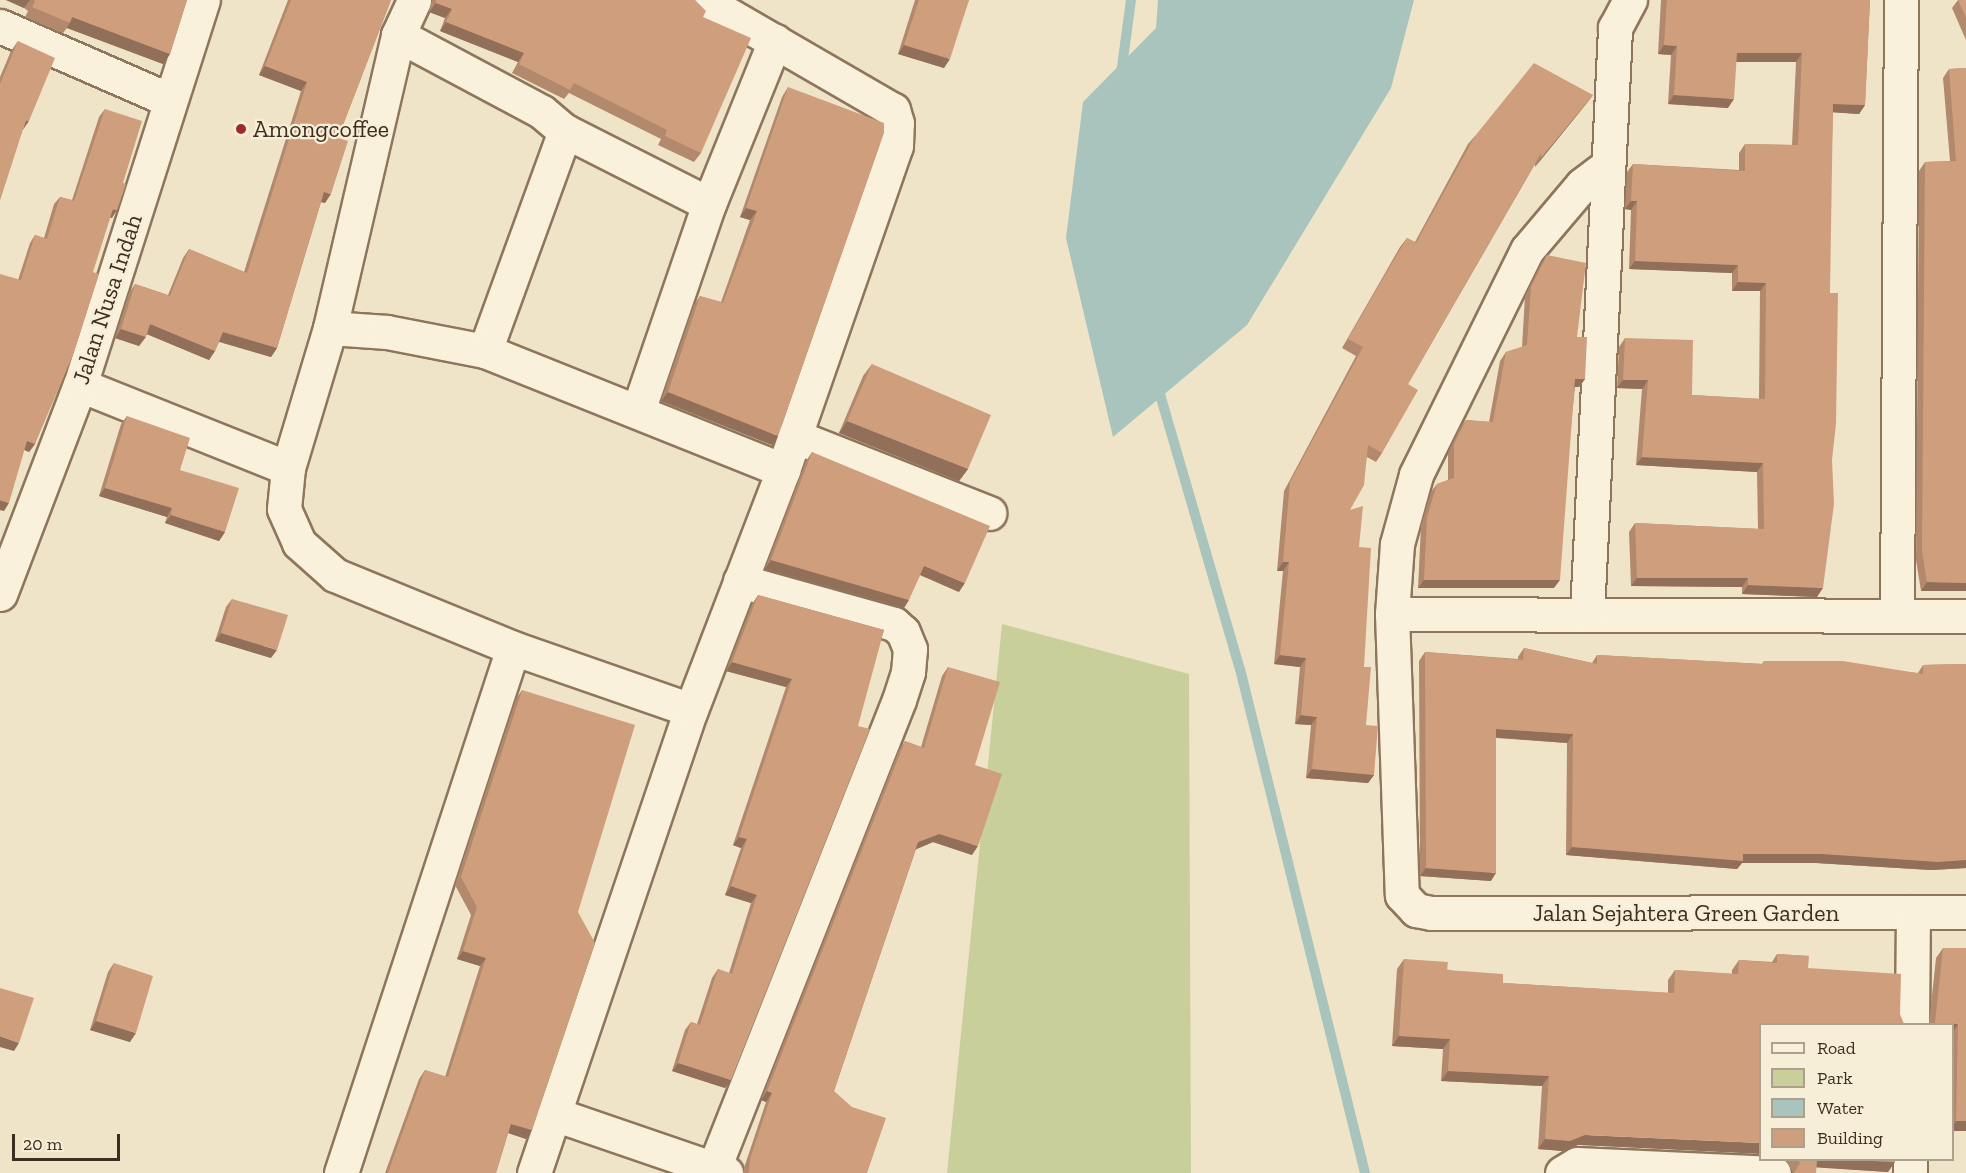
<!DOCTYPE html>
<style>
body{margin:0}
#map{position:relative;width:1966px;height:1173px;overflow:hidden;background:#f0e4c8;font-family:"Zilla Slab",serif}
div>[style]{position:absolute}
.green>*{inset:0;background:#c9cf9b}
.water>*{inset:0;background:#a9c4bc}
.stream>*{height:10px;margin:-5px;padding:0 5px;transform-origin:5px;border-radius:5px;background:#a9c4bc}
.roads{filter:drop-shadow(2px 0 #8d765c) drop-shadow(-2px 0 #8d765c) drop-shadow(0 2px #8d765c) drop-shadow(0 -2px #8d765c)}
.minor>*{height:33px;margin:-16.5px;padding:0 16.5px;transform-origin:16.5px;border-radius:16.5px;background:#faf1dc}
.wall>*{inset:0;background:#b2896c}
.shaded-wall>*{inset:0;background:#916f58}
.building>*{inset:0;background:#cf9f7d}
.dots>*{width:16px;height:16px;translate:-50% -50%;box-sizing:border-box;border:3px solid #f7eed8;border-radius:50%}
span{translate:-50% -50%;white-space:nowrap;text-align:center;line-height:1.15;-webkit-text-stroke:4.5px #f7eed8;paint-order:stroke}
.poi-label{font-size:24px;color:#3d2e20}
.left{translate:0 -50%;text-align:left}
.street-label{font-size:24px;color:#3d2e20}
.legend{position:absolute;left:1759px;top:1023px;width:195px;height:138px;box-sizing:border-box;background:#f7eed8;border:2px solid #ada18e;margin:0;padding:8px 10px;list-style:none;font-size:18px;color:#3d2e20}
.legend li{display:flex;align-items:center;gap:12px;height:30px}
.legend b{width:30px;border:2px solid #ada18e}
.scale{position:absolute;left:12px;top:1134px;width:108px;height:27px;box-sizing:border-box;border:3px solid #3d2e20;border-top:0;padding-left:8px;font-size:18px;line-height:21px;white-space:nowrap;color:#3d2e20;-webkit-text-stroke:4px #f7eed8;paint-order:stroke}
</style>
<div id="map">
<div class="green">
<div style="clip-path:polygon(1002px 624px,1189px 674px,1191px 1173px,947px 1173px)"></div>
</div>
<div class="water">
<div style="clip-path:polygon(1158px 0,1414px 0,1391px 88px,1247px 325px,1113px 437px,1066px 238px,1083px 102px,1156px 28px)"></div>
</div>
<div class="stream">
<div style="left:1121px;top:74px;width:75px;rotate:-82.3deg"></div>
<div style="left:1157px;top:384px;width:297px;rotate:73.8deg"></div>
<div style="left:1240px;top:669px;width:519px;rotate:76.07deg"></div>
</div>
<div class="roads">
<div class="minor">
<div style="left:0;top:26px;width:184px;rotate:23.6deg"></div>
<div style="left:398px;top:35px;width:163px;rotate:28.1deg"></div>
<div style="left:542px;top:112px;width:30px;rotate:40deg"></div>
<div style="left:565px;top:131px;width:234px;rotate:110deg"></div>
<div style="left:565px;top:131px;width:161px;rotate:26.9deg"></div>
<div style="left:1607px;top:166px;width:31px;rotate:143deg"></div>
<div style="left:1582px;top:185px;width:85px;rotate:130.2deg"></div>
<div style="left:1527px;top:250px;width:251px;rotate:116.3deg"></div>
<div style="left:1416px;top:475px;width:72px;rotate:105.4deg"></div>
<div style="left:1397px;top:544px;width:70px;rotate:94.1deg"></div>
<div style="left:1392px;top:614px;width:281px;rotate:88deg"></div>
<div style="left:1402px;top:895px;width:21px;rotate:47deg"></div>
<div style="left:1416px;top:910px;width:15px;rotate:11deg"></div>
<div style="left:1431px;top:913px;width:535px;rotate:-0.11deg"></div>
<div style="left:330px;top:328px;width:301px;rotate:-76.9deg"></div>
<div style="left:398px;top:35px;width:38px;rotate:-65deg"></div>
<div style="left:80px;top:385px;width:224px;rotate:21.8deg"></div>
<div style="left:288px;top:468px;width:146px;rotate:-73.3deg"></div>
<div style="left:330px;top:328px;width:57px;rotate:4deg"></div>
<div style="left:387px;top:332px;width:100px;rotate:11deg"></div>
<div style="left:485px;top:351px;width:321px;rotate:21.8deg"></div>
<div style="left:638px;top:411px;width:219px;rotate:-71.1deg"></div>
<div style="left:709px;top:204px;width:176px;rotate:-68deg"></div>
<div style="left:794px;top:436px;width:210px;rotate:21.5deg"></div>
<div style="left:288px;top:468px;width:41px;rotate:95.6deg"></div>
<div style="left:284px;top:509px;width:37px;rotate:66deg"></div>
<div style="left:299px;top:543px;width:48px;rotate:41.6deg"></div>
<div style="left:335px;top:575px;width:192px;rotate:22.3deg"></div>
<div style="left:513px;top:648px;width:188px;rotate:19.2deg"></div>
<div style="left:0;top:594px;width:224px;rotate:-69.1deg"></div>
<div style="left:80px;top:385px;width:404px;rotate:-72.3deg"></div>
<div style="left:1897px;top:613px;width:613px;rotate:-89.63deg"></div>
<div style="left:1392px;top:614px;width:574px;rotate:0.2deg"></div>
<div style="left:1587px;top:614px;width:587px;rotate:-87.26deg"></div>
<div style="left:1615px;top:28px;width:32px;rotate:-62deg"></div>
<div style="left:1912px;top:1024px;width:112px;rotate:-89.5deg"></div>
<div style="left:554px;top:1114px;width:182px;rotate:18.9deg"></div>
<div style="left:341px;top:1173px;width:552px;rotate:-71.86deg"></div>
<div style="left:534px;top:1173px;width:489px;rotate:-71.3deg"></div>
<div style="left:691px;top:710px;width:257px;rotate:-69deg"></div>
<div style="left:783px;top:470px;width:343px;rotate:-70.8deg"></div>
<div style="left:896px;top:146px;width:23px;rotate:-88deg"></div>
<div style="left:897px;top:123px;width:14px;rotate:-107deg"></div>
<div style="left:893px;top:110px;width:220px;rotate:-149.9deg"></div>
<div style="left:712px;top:1173px;width:509px;rotate:-68.43deg"></div>
<div style="left:899px;top:700px;width:29px;rotate:-72deg"></div>
<div style="left:908px;top:672px;width:23px;rotate:-85deg"></div>
<div style="left:910px;top:649px;width:18px;rotate:-112deg"></div>
<div style="left:903px;top:632px;width:12px;rotate:-138deg"></div>
<div style="left:894px;top:624px;width:160px;rotate:-164.4deg"></div>
<div style="left:1562px;top:1173px;width:17px;rotate:-31deg"></div>
<div style="left:1577px;top:1164px;width:197px;rotate:2.6deg"></div>
<div style="left:1910px;top:1173px;width:13px;rotate:-90deg"></div>
</div>
</div>
<div class="wall">
<div style="clip-path:polygon(6px 0,187px 0,170px 54px,163px 64px,67px 28px,63px 33px,25px 17px,28px 11px,24px 8px)"></div>
<div style="clip-path:polygon(288px 0,391px 0,338px 138px,325px 203px,321px 202px,277px 348px,271px 357px,219px 342px,215px 351px,209px 360px,147px 334px,139px 346px,115px 338px,129px 293px,135px 284px,168px 295px,183px 258px,189px 249px,244px 272px,301px 91px,259px 75px)"></div>
<div style="clip-path:polygon(432px 0,695px 0,703px 17px,701px 153px,694px 162px,658px 145px,661px 139px,569px 93px,564px 99px,512px 73px,518px 62px,440px 31px,445px 18px,429px 12px)"></div>
<div style="clip-path:polygon(915px 0,969px 0,944px 68px,898px 54px)"></div>
<div style="clip-path:polygon(1661px 0,1870px 0,1865px 105px,1859px 114px,1833px 112px,1817px 597px,1742px 594px,1742px 587px,1631px 586px,1629px 532px,1635px 523px,1758px 529px,1757px 472px,1636px 465px,1642px 389px,1617px 388px,1619px 347px,1625px 338px,1692px 395px,1759px 399px,1760px 291px,1732px 291px,1732px 273px,1629px 269px,1631px 210px,1625px 209px,1627px 172px,1633px 164px,1739px 170px,1739px 153px,1745px 144px,1792px 145px,1796px 62px,1736px 62px,1728px 108px,1668px 104px,1671px 55px,1658px 54px)"></div>
<div style="clip-path:polygon(1958px 0,1966px 0,1966px 40px,1952px 8px)"></div>
<div style="clip-path:polygon(18px 41px,22px 131px,0 200px,0 77px,11px 51px)"></div>
<div style="clip-path:polygon(1966px 68px,1966px 591px,1921px 591px,1916px 560px,1919px 171px,1925px 162px,1950px 161px,1943px 78px,1949px 69px)"></div>
<div style="clip-path:polygon(788px 87px,772px 445px,661px 401px,694px 305px,700px 296px,721px 302px,750px 220px,740px 217px,782px 97px)"></div>
<div style="clip-path:polygon(1593px 95px,1535px 167px,1535px 164px,1408px 384px,1382px 453px,1376px 462px,1367px 457px,1350px 510px,1359px 547px,1366px 725px,1374px 775px,1368px 783px,1306px 778px,1311px 725px,1295px 724px,1300px 667px,1274px 664px,1283px 571px,1277px 571px,1284px 491px,1356px 356px,1342px 348px,1400px 247px,1407px 238px,1415px 242px,1468px 144px,1475px 136px)"></div>
<div style="clip-path:polygon(105px 109px,112px 218px,110px 217px,35px 444px,29px 452px,24px 450px,4px 511px,18px 280px,30px 243px,35px 235px,44px 238px,54px 204px,60px 197px,72px 200px,99px 117px)"></div>
<div style="clip-path:polygon(1547px 255px,1577px 337px,1585px 379px,1579px 387px,1575px 387px,1554px 588px,1418px 588px,1421px 526px,1431px 492px,1437px 484px,1448px 480px,1448px 453px,1460px 428px,1466px 420px,1489px 422px,1500px 361px,1506px 352px,1522px 347px,1525px 296px,1541px 264px)"></div>
<div style="clip-path:polygon(872px 364px,968px 469px,959px 481px,839px 433px,863px 376px)"></div>
<div style="clip-path:polygon(127px 416px,180px 470px,225px 532px,219px 541px,165px 523px,167px 517px,99px 496px,121px 424px)"></div>
<div style="clip-path:polygon(812px 452px,959px 592px,920px 575px,904px 608px,765px 569px,806px 461px)"></div>
<div style="clip-path:polygon(758px 595px,884px 630px,725px 1088px,672px 1071px,685px 1030px,691px 1022px,697px 1024px,712px 978px,718px 969px,729px 973px,751px 903px,725px 895px,741px 848px,733px 845px,786px 687px,726px 671px,752px 604px)"></div>
<div style="clip-path:polygon(232px 599px,271px 658px,215px 641px,226px 607px)"></div>
<div style="clip-path:polygon(1524px 648px,1592px 663px,1597px 655px,1762px 664px,1764px 661px,1918px 673px,1923px 665px,1966px 664px,1966px 868px,1932px 870px,1816px 863px,1742px 863px,1737px 869px,1566px 855px,1567px 743px,1496px 738px,1491px 881px,1420px 876px,1419px 661px,1425px 652px,1518px 659px,1518px 657px)"></div>
<div style="clip-path:polygon(948px 667px,975px 765px,972px 855px,933px 842px,916px 849px,834px 1091px,867px 1173px,744px 1173px,744px 1168px,766px 1102px,761px 1100px,899px 750px,905px 741px,921px 747px,942px 676px)"></div>
<div style="clip-path:polygon(522px 690px,578px 912px,526px 1139px,508px 1133px,496px 1173px,385px 1173px,419px 1079px,425px 1070px,445px 1077px,480px 966px,457px 959px,471px 915px,455px 885px,516px 699px)"></div>
<div style="clip-path:polygon(1943px 948px,1966px 948px,1966px 1131px,1953px 1131px,1953px 1024px,1929px 1024px,1936px 958px)"></div>
<div style="clip-path:polygon(1777px 954px,1809px 956px,1578px 1145px,1563px 1151px,1538px 1149px,1542px 1086px,1441px 1081px,1443px 1049px,1392px 1046px,1397px 969px,1404px 959px,1503px 983px,1668px 993px,1668px 980px,1675px 970px,1732px 974px,1732px 970px,1739px 960px,1772px 962px)"></div>
<div style="clip-path:polygon(114px 963px,130px 1042px,90px 1030px,108px 972px)"></div>
<div style="clip-path:polygon(1786px 1160px,1895px 1160px,1888px 1172px,1816px 1167px,1816px 1173px,1793px 1173px)"></div>
</div>
<div class="shaded-wall">
<div style="clip-path:polygon(6px 0,30px 0,24px 8px)"></div>
<div style="clip-path:polygon(436px 3px,452px 9px,445px 18px,429px 12px)"></div>
<div style="clip-path:polygon(72px 17px,170px 54px,163px 64px,67px 28px)"></div>
<div style="clip-path:polygon(446px 22px,524px 53px,518px 62px,440px 31px)"></div>
<div style="clip-path:polygon(904px 45px,950px 59px,944px 68px,898px 54px)"></div>
<div style="clip-path:polygon(1664px 45px,1677px 46px,1671px 55px,1658px 54px)"></div>
<div style="clip-path:polygon(1737px 53px,1802px 53px,1796px 62px,1731px 62px)"></div>
<div style="clip-path:polygon(265px 66px,307px 82px,301px 91px,259px 75px)"></div>
<div style="clip-path:polygon(1593px 95px,1587px 103px,1535px 167px,1541px 158px)"></div>
<div style="clip-path:polygon(1674px 95px,1734px 99px,1728px 108px,1668px 104px)"></div>
<div style="clip-path:polygon(1833px 104px,1865px 105px,1859px 114px,1827px 112px)"></div>
<div style="clip-path:polygon(26px 120px,29px 121px,22px 131px)"></div>
<div style="clip-path:polygon(324px 192px,331px 194px,325px 203px,317px 201px)"></div>
<div style="clip-path:polygon(1631px 201px,1637px 201px,1631px 210px,1625px 209px)"></div>
<div style="clip-path:polygon(746px 208px,757px 211px,750px 220px,740px 217px)"></div>
<div style="clip-path:polygon(113px 209px,117px 210px,112px 218px,108px 217px)"></div>
<div style="clip-path:polygon(1635px 261px,1738px 265px,1732px 273px,1629px 269px)"></div>
<div style="clip-path:polygon(1738px 282px,1766px 283px,1760px 291px,1732px 291px)"></div>
<div style="clip-path:polygon(150px 324px,215px 351px,209px 360px,144px 333px)"></div>
<div style="clip-path:polygon(121px 329px,146px 337px,139px 346px,115px 338px)"></div>
<div style="clip-path:polygon(223px 332px,277px 348px,271px 357px,217px 341px)"></div>
<div style="clip-path:polygon(1575px 379px,1585px 379px,1579px 387px,1569px 387px)"></div>
<div style="clip-path:polygon(1623px 380px,1648px 380px,1642px 389px,1617px 388px)"></div>
<div style="clip-path:polygon(668px 392px,778px 436px,772px 445px,661px 401px)"></div>
<div style="clip-path:polygon(847px 421px,968px 469px,959px 481px,839px 433px)"></div>
<div style="clip-path:polygon(27px 441px,35px 444px,29px 452px,21px 448px)"></div>
<div style="clip-path:polygon(1642px 457px,1763px 463px,1757px 472px,1636px 465px)"></div>
<div style="clip-path:polygon(105px 488px,172px 508px,167px 517px,99px 496px)"></div>
<div style="clip-path:polygon(0 500px,9px 503px,4px 511px,0 510px)"></div>
<div style="clip-path:polygon(171px 515px,225px 532px,219px 541px,165px 523px)"></div>
<div style="clip-path:polygon(771px 560px,909px 600px,904px 608px,765px 569px)"></div>
<div style="clip-path:polygon(1283px 562px,1289px 562px,1283px 571px,1277px 571px)"></div>
<div style="clip-path:polygon(924px 566px,965px 583px,959px 592px,918px 574px)"></div>
<div style="clip-path:polygon(1637px 578px,1748px 578px,1742px 587px,1631px 586px)"></div>
<div style="clip-path:polygon(1424px 580px,1560px 580px,1554px 588px,1418px 588px)"></div>
<div style="clip-path:polygon(1927px 582px,1966px 583px,1966px 591px,1921px 591px)"></div>
<div style="clip-path:polygon(1748px 585px,1823px 588px,1817px 597px,1742px 594px)"></div>
<div style="clip-path:polygon(221px 633px,277px 650px,271px 658px,215px 641px)"></div>
<div style="clip-path:polygon(1280px 655px,1306px 658px,1300px 667px,1274px 664px)"></div>
<div style="clip-path:polygon(732px 662px,792px 679px,786px 687px,726px 671px)"></div>
<div style="clip-path:polygon(1301px 715px,1317px 717px,1311px 725px,1295px 724px)"></div>
<div style="clip-path:polygon(1496px 729px,1573px 734px,1567px 743px,1490px 737px)"></div>
<div style="clip-path:polygon(1312px 769px,1374px 775px,1368px 783px,1306px 778px)"></div>
<div style="clip-path:polygon(939px 834px,978px 846px,972px 855px,933px 842px,912px 851px,918px 842px)"></div>
<div style="clip-path:polygon(739px 837px,747px 839px,741px 848px,733px 845px)"></div>
<div style="clip-path:polygon(1572px 847px,1743px 854px,1822px 854px,1966px 860px,1966px 868px,1932px 870px,1816px 863px,1742px 863px,1737px 869px,1566px 855px)"></div>
<div style="clip-path:polygon(1426px 868px,1496px 873px,1491px 881px,1420px 876px)"></div>
<div style="clip-path:polygon(731px 886px,757px 895px,751px 903px,725px 895px)"></div>
<div style="clip-path:polygon(463px 951px,486px 958px,480px 966px,457px 959px)"></div>
<div style="clip-path:polygon(96px 1021px,136px 1033px,130px 1042px,90px 1030px)"></div>
<div style="clip-path:polygon(1935px 1023px,1958px 1024px,1953px 1032px,1953px 1024px,1934px 1024px)"></div>
<div style="clip-path:polygon(0 1036px,19px 1043px,14px 1051px,0 1047px)"></div>
<div style="clip-path:polygon(1399px 1036px,1450px 1039px,1443px 1049px,1392px 1046px)"></div>
<div style="clip-path:polygon(678px 1063px,731px 1080px,725px 1088px,672px 1071px)"></div>
<div style="clip-path:polygon(1448px 1071px,1549px 1076px,1542px 1086px,1441px 1081px)"></div>
<div style="clip-path:polygon(767px 1091px,772px 1093px,766px 1102px,761px 1100px)"></div>
<div style="clip-path:polygon(1956px 1121px,1966px 1121px,1966px 1131px,1953px 1131px,1953px 1126px)"></div>
<div style="clip-path:polygon(511px 1124px,532px 1130px,526px 1139px,505px 1132px)"></div>
<div style="clip-path:polygon(1585px 1135px,1761px 1143px,1761px 1154px,1578px 1145px,1563px 1151px,1538px 1149px,1545px 1139px)"></div>
<div style="clip-path:polygon(1816px 1160px,1851px 1160px,1895px 1162px,1888px 1172px,1810px 1167px)"></div>
</div>
<div class="building">
<div style="clip-path:polygon(34px 0,187px 0,170px 54px,72px 17px,70px 23px,32px 7px,35px 1px)"></div>
<div style="clip-path:polygon(291px 0,391px 0,338px 138px,348px 141px,331px 194px,324px 192px,277px 348px,223px 332px,215px 351px,150px 324px,146px 337px,121px 329px,135px 284px,170px 296px,189px 249px,247px 273px,307px 82px,265px 66px)"></div>
<div style="clip-path:polygon(436px 0,695px 0,706px 11px,703px 17px,751px 38px,701px 153px,665px 136px,667px 130px,574px 83px,570px 90px,519px 64px,524px 53px,446px 22px,452px 9px,436px 3px)"></div>
<div style="clip-path:polygon(919px 0,969px 0,950px 59px,904px 45px)"></div>
<div style="clip-path:polygon(1667px 0,1870px 0,1865px 105px,1833px 104px,1830px 293px,1838px 293px,1836px 424px,1832px 460px,1834px 504px,1823px 588px,1748px 585px,1748px 578px,1637px 578px,1635px 523px,1764px 529px,1763px 463px,1642px 457px,1648px 380px,1623px 380px,1625px 338px,1693px 340px,1692px 395px,1765px 399px,1766px 283px,1738px 282px,1738px 265px,1635px 261px,1637px 201px,1631px 201px,1633px 164px,1745px 171px,1745px 144px,1798px 145px,1802px 53px,1737px 53px,1734px 99px,1674px 95px,1677px 46px,1664px 45px)"></div>
<div style="clip-path:polygon(1958px 0,1966px 0,1966px 18px)"></div>
<div style="clip-path:polygon(18px 41px,55px 58px,29px 121px,26px 120px,0 200px,0 84px)"></div>
<div style="clip-path:polygon(1534px 63px,1593px 95px,1541px 158px,1541px 153px,1408px 384px,1418px 390px,1382px 453px,1368px 445px,1364px 485px,1350px 510px,1363px 506px,1359px 547px,1371px 548px,1364px 667px,1371px 667px,1366px 725px,1378px 726px,1374px 775px,1312px 769px,1317px 717px,1301px 715px,1306px 658px,1280px 655px,1289px 562px,1283px 562px,1290px 482px,1363px 347px,1348px 339px,1378px 287px,1407px 238px,1416px 243px,1475px 136px)"></div>
<div style="clip-path:polygon(1966px 68px,1966px 583px,1927px 582px,1922px 551px,1925px 162px,1956px 161px,1949px 69px)"></div>
<div style="clip-path:polygon(788px 87px,884px 123px,884px 133px,778px 436px,668px 392px,700px 296px,723px 303px,757px 211px,746px 208px)"></div>
<div style="clip-path:polygon(105px 109px,142px 121px,123px 183px,126px 184px,117px 210px,113px 209px,93px 272px,99px 274px,73px 355px,35px 444px,27px 441px,9px 503px,0 500px,0 274px,21px 280px,35px 235px,47px 239px,60px 197px,74px 201px)"></div>
<div style="clip-path:polygon(1547px 255px,1586px 263px,1577px 337px,1587px 337px,1585px 379px,1575px 379px,1560px 580px,1424px 580px,1427px 517px,1437px 484px,1454px 478px,1454px 444px,1466px 420px,1493px 422px,1506px 352px,1527px 345px,1531px 287px)"></div>
<div style="clip-path:polygon(872px 364px,991px 415px,968px 469px,847px 421px)"></div>
<div style="clip-path:polygon(127px 416px,190px 438px,180px 470px,239px 488px,225px 532px,171px 515px,172px 508px,105px 488px)"></div>
<div style="clip-path:polygon(812px 452px,990px 526px,965px 583px,924px 566px,909px 600px,771px 560px)"></div>
<div style="clip-path:polygon(758px 595px,884px 630px,858px 726px,870px 729px,731px 1080px,678px 1063px,691px 1022px,700px 1025px,718px 969px,732px 974px,757px 895px,731px 886px,747px 839px,739px 837px,792px 679px,732px 662px)"></div>
<div style="clip-path:polygon(232px 599px,288px 615px,277px 650px,221px 633px)"></div>
<div style="clip-path:polygon(1524px 648px,1597px 664px,1597px 655px,1763px 664px,1764px 661px,1843px 661px,1923px 674px,1923px 665px,1966px 664px,1966px 860px,1938px 862px,1822px 854px,1743px 854px,1743px 861px,1572px 847px,1573px 734px,1496px 729px,1496px 873px,1426px 868px,1425px 652px,1523px 660px)"></div>
<div style="clip-path:polygon(948px 667px,1000px 682px,975px 765px,1002px 774px,978px 846px,939px 834px,918px 842px,834px 1091px,852px 1107px,886px 1118px,867px 1173px,748px 1173px,749px 1171px,750px 1159px,772px 1093px,767px 1091px,905px 741px,924px 748px)"></div>
<div style="clip-path:polygon(522px 690px,635px 725px,578px 912px,595px 943px,532px 1130px,511px 1124px,496px 1173px,388px 1173px,425px 1070px,448px 1077px,486px 958px,463px 951px,477px 907px,461px 877px)"></div>
<div style="clip-path:polygon(1943px 948px,1966px 948px,1966px 1121px,1956px 1121px,1958px 1024px,1935px 1023px)"></div>
<div style="clip-path:polygon(1777px 954px,1809px 956px,1808px 968px,1901px 974px,1900px 1014px,1904px 1024px,1761px 1024px,1761px 1143px,1585px 1135px,1570px 1141px,1545px 1139px,1549px 1076px,1448px 1071px,1450px 1039px,1399px 1036px,1404px 959px,1448px 962px,1447px 970px,1503px 974px,1503px 983px,1674px 993px,1675px 970px,1738px 974px,1739px 960px,1777px 963px)"></div>
<div style="clip-path:polygon(114px 963px,153px 976px,136px 1033px,96px 1021px)"></div>
<div style="clip-path:polygon(0 988px,34px 998px,19px 1043px,0 1036px)"></div>
<div style="clip-path:polygon(1798px 1160px,1817px 1160px,1816px 1173px,1794px 1173px,1800px 1163px)"></div>
<div style="clip-path:polygon(1851px 1160px,1895px 1160px,1895px 1162px)"></div>
</div>
<div class="dots">
<div style="left:241px;top:129px;background:#9e2a2b"></div>
</div>
<div class="poi-label">
<span class="left" style="left:253px;top:129px">Amongcoffee</span>
</div>
<div class="street-label">
<span style="left:107px;top:299px;rotate:-72deg">Jalan Nusa Indah</span>
<span style="left:1686px;top:913px">Jalan Sejahtera Green Garden</span>
</div>
<ul class="legend">
<li><b style="height:8px;background:#faf1dc"></b>Road</li>
<li><b style="height:16px;background:#c9cf9b"></b>Park</li>
<li><b style="height:16px;background:#a9c4bc"></b>Water</li>
<li><b style="height:16px;background:#cf9f7d"></b>Building</li>
</ul>
<div class="scale">20 m</div>
</div>
